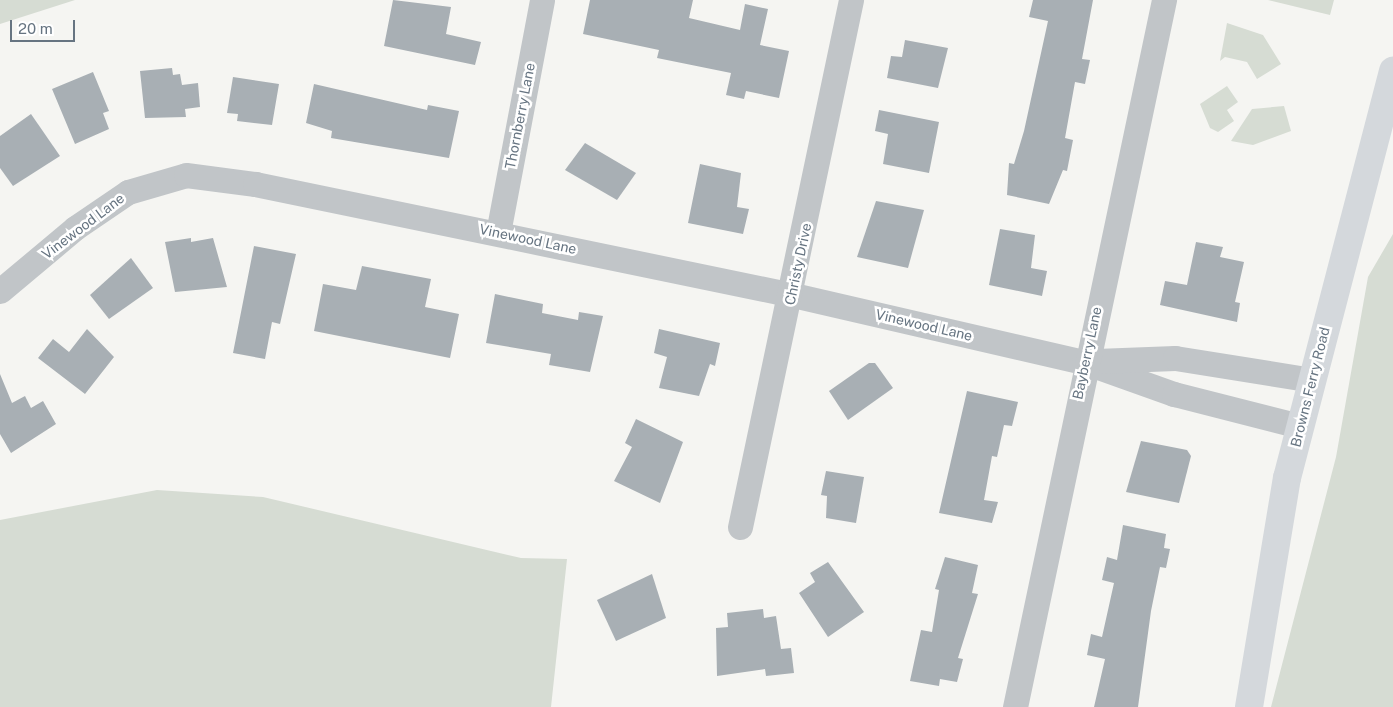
<!DOCTYPE html>
<style>
body{margin:0}
#map{position:relative;width:1393px;height:707px;overflow:hidden;background:#f5f5f2;font-family:"Public Sans",sans-serif}
div>[style]{position:absolute}
.green>*{inset:0;background:#d6dcd3}
.building>*{inset:0;background:#a8afb4}
.street>*{height:25px;margin:-12.5px;padding:0 12.5px;transform-origin:12.5px;border-radius:12.5px;background:#c1c5c8}
.secondary>*{height:28px;margin:-14px;padding:0 14px;transform-origin:14px;border-radius:14px;background:#d4d8dc}
span{translate:-50% -50%;white-space:nowrap;text-align:center;line-height:1.15;-webkit-text-stroke:5px #fff;paint-order:stroke}
.street-label{font-size:14px;color:#667481}
.scale{position:absolute;left:10px;top:20px;width:65px;height:22px;box-sizing:border-box;border:2px solid #667481;border-top:0;padding-left:6px;font-size:15px;line-height:18px;white-space:nowrap;color:#667481;-webkit-text-stroke:4px #fff;paint-order:stroke}
</style>
<div id="map">
<div class="green">
<div style="clip-path:polygon(0 0,75px 0,0 24px)"></div>
<div style="clip-path:polygon(1268px 0,1334px 0,1330px 15px)"></div>
<div style="clip-path:polygon(1227px 23px,1263px 35px,1281px 64px,1257px 79px,1247px 62px,1225px 57px,1220px 61px)"></div>
<div style="clip-path:polygon(1227px 86px,1238px 102px,1227px 110px,1234px 121px,1218px 132px,1210px 128px,1200px 104px)"></div>
<div style="clip-path:polygon(1284px 106px,1291px 131px,1253px 145px,1231px 141px,1252px 109px)"></div>
<div style="clip-path:polygon(1393px 234px,1393px 707px,1271px 707px,1336px 457px,1368px 277px)"></div>
<div style="clip-path:polygon(157px 490px,263px 497px,521px 558px,567px 559px,551px 707px,0 707px,0 520px)"></div>
</div>
<div class="building">
<div style="clip-path:polygon(393px 0,451px 7px,446px 34px,481px 42px,475px 65px,384px 46px)"></div>
<div style="clip-path:polygon(590px 0,693px 0,689px 18px,740px 30px,745px 4px,768px 9px,760px 45px,789px 51px,779px 98px,746px 91px,744px 99px,726px 95px,731px 73px,657px 58px,659px 50px,583px 34px)"></div>
<div style="clip-path:polygon(1033px 0,1093px 0,1082px 59px,1090px 60px,1085px 84px,1075px 82px,1065px 138px,1073px 140px,1067px 171px,1063px 170px,1049px 204px,1007px 195px,1009px 163px,1014px 164px,1024px 131px,1048px 21px,1029px 17px)"></div>
<div style="clip-path:polygon(905px 40px,948px 48px,938px 88px,887px 78px,891px 56px,902px 57px)"></div>
<div style="clip-path:polygon(172px 68px,173px 75px,180px 74px,182px 85px,198px 83px,200px 107px,185px 109px,186px 117px,145px 118px,140px 71px)"></div>
<div style="clip-path:polygon(93px 72px,109px 111px,103px 113px,109px 129px,75px 144px,52px 89px)"></div>
<div style="clip-path:polygon(233px 77px,279px 84px,272px 125px,237px 121px,238px 114px,227px 113px)"></div>
<div style="clip-path:polygon(314px 84px,427px 110px,428px 105px,459px 111px,449px 158px,331px 138px,332px 131px,306px 123px)"></div>
<div style="clip-path:polygon(879px 110px,939px 122px,929px 173px,883px 164px,888px 134px,875px 131px)"></div>
<div style="clip-path:polygon(31px 114px,60px 156px,13px 186px,0 168px,0 136px)"></div>
<div style="clip-path:polygon(585px 143px,636px 173px,617px 200px,565px 170px)"></div>
<div style="clip-path:polygon(700px 164px,741px 173px,737px 207px,749px 209px,743px 234px,688px 223px)"></div>
<div style="clip-path:polygon(876px 201px,924px 210px,908px 268px,857px 257px)"></div>
<div style="clip-path:polygon(1000px 229px,1035px 235px,1031px 268px,1047px 271px,1042px 296px,989px 285px)"></div>
<div style="clip-path:polygon(191px 238px,191px 242px,213px 238px,227px 287px,175px 292px,165px 242px)"></div>
<div style="clip-path:polygon(1196px 242px,1223px 247px,1220px 257px,1244px 262px,1235px 302px,1240px 303px,1237px 322px,1160px 305px,1165px 281px,1187px 285px)"></div>
<div style="clip-path:polygon(254px 246px,296px 254px,280px 324px,272px 322px,265px 359px,233px 353px)"></div>
<div style="clip-path:polygon(131px 258px,153px 288px,109px 319px,90px 295px)"></div>
<div style="clip-path:polygon(362px 266px,431px 279px,425px 307px,459px 314px,450px 358px,314px 331px,323px 284px,356px 290px)"></div>
<div style="clip-path:polygon(495px 294px,543px 304px,542px 313px,578px 320px,579px 312px,603px 316px,590px 372px,549px 365px,551px 354px,486px 343px)"></div>
<div style="clip-path:polygon(87px 329px,114px 357px,85px 394px,38px 358px,53px 339px,69px 352px)"></div>
<div style="clip-path:polygon(659px 329px,720px 343px,715px 366px,710px 364px,699px 396px,659px 388px,667px 357px,654px 353px)"></div>
<div style="clip-path:polygon(869px 363px,875px 363px,893px 388px,848px 420px,829px 391px)"></div>
<div style="clip-path:polygon(0 374px,12px 403px,25px 396px,31px 408px,43px 401px,56px 424px,11px 453px,0 434px)"></div>
<div style="clip-path:polygon(967px 391px,1018px 402px,1012px 426px,1004px 425px,997px 457px,992px 456px,984px 500px,998px 502px,992px 523px,939px 513px)"></div>
<div style="clip-path:polygon(636px 419px,683px 442px,660px 503px,614px 481px,632px 447px,625px 443px)"></div>
<div style="clip-path:polygon(1141px 441px,1187px 450px,1191px 456px,1179px 503px,1126px 492px)"></div>
<div style="clip-path:polygon(826px 471px,864px 477px,856px 523px,826px 518px,827px 496px,821px 495px)"></div>
<div style="clip-path:polygon(1123px 525px,1166px 534px,1164px 548px,1170px 549px,1166px 568px,1160px 567px,1151px 611px,1138px 707px,1094px 707px,1105px 659px,1087px 655px,1091px 634px,1102px 637px,1114px 583px,1102px 580px,1107px 557px,1117px 560px)"></div>
<div style="clip-path:polygon(945px 557px,978px 565px,972px 593px,978px 594px,958px 658px,963px 659px,957px 682px,940px 679px,939px 686px,910px 681px,921px 630px,932px 632px,939px 590px,935px 589px)"></div>
<div style="clip-path:polygon(828px 562px,864px 612px,828px 637px,799px 593px,815px 582px,810px 573px)"></div>
<div style="clip-path:polygon(652px 574px,666px 618px,616px 641px,597px 600px)"></div>
<div style="clip-path:polygon(763px 609px,764px 618px,776px 616px,781px 649px,791px 648px,794px 673px,766px 676px,765px 669px,717px 676px,716px 628px,728px 627px,727px 613px)"></div>
</div>
<div class="street">
<div style="left:498px;top:233px;width:237px;rotate:-79.3deg"></div>
<div style="left:0;top:291px;width:98px;rotate:-40deg"></div>
<div style="left:75px;top:228px;width:64px;rotate:-34.2deg"></div>
<div style="left:128px;top:192px;width:60px;rotate:-16.3deg"></div>
<div style="left:186px;top:175px;width:70px;rotate:7.4deg"></div>
<div style="left:255px;top:184px;width:549px;rotate:11.66deg"></div>
<div style="left:793px;top:295px;width:299px;rotate:13deg"></div>
<div style="left:1084px;top:362px;width:96px;rotate:19.6deg"></div>
<div style="left:1174px;top:394px;width:130px;rotate:14.3deg"></div>
<div style="left:1096px;top:361px;width:79px;rotate:-2.2deg"></div>
<div style="left:1175px;top:358px;width:139px;rotate:9.1deg"></div>
<div style="left:740px;top:527px;width:539px;rotate:-78.11deg"></div>
<div style="left:1015px;top:707px;width:723px;rotate:-78.1deg"></div>
</div>
<div class="secondary">
<div style="left:1249px;top:707px;width:232px;rotate:-80.6deg"></div>
<div style="left:1287px;top:478px;width:421px;rotate:-75.4deg"></div>
</div>
<div class="street-label">
<span style="left:520px;top:116px;rotate:-79deg">Thornberry Lane</span>
<span style="left:83px;top:226px;rotate:-37deg">Vinewood Lane</span>
<span style="left:528px;top:239px;rotate:12deg">Vinewood Lane</span>
<span style="left:798px;top:264px;rotate:-78deg">Christy Drive</span>
<span style="left:924px;top:325px;rotate:13deg">Vinewood Lane</span>
<span style="left:1087px;top:353px;rotate:-78deg">Bayberry Lane</span>
<span style="left:1310px;top:387px;rotate:-76deg">Browns Ferry Road</span>
</div>
<div class="scale">20 m</div>
</div>
